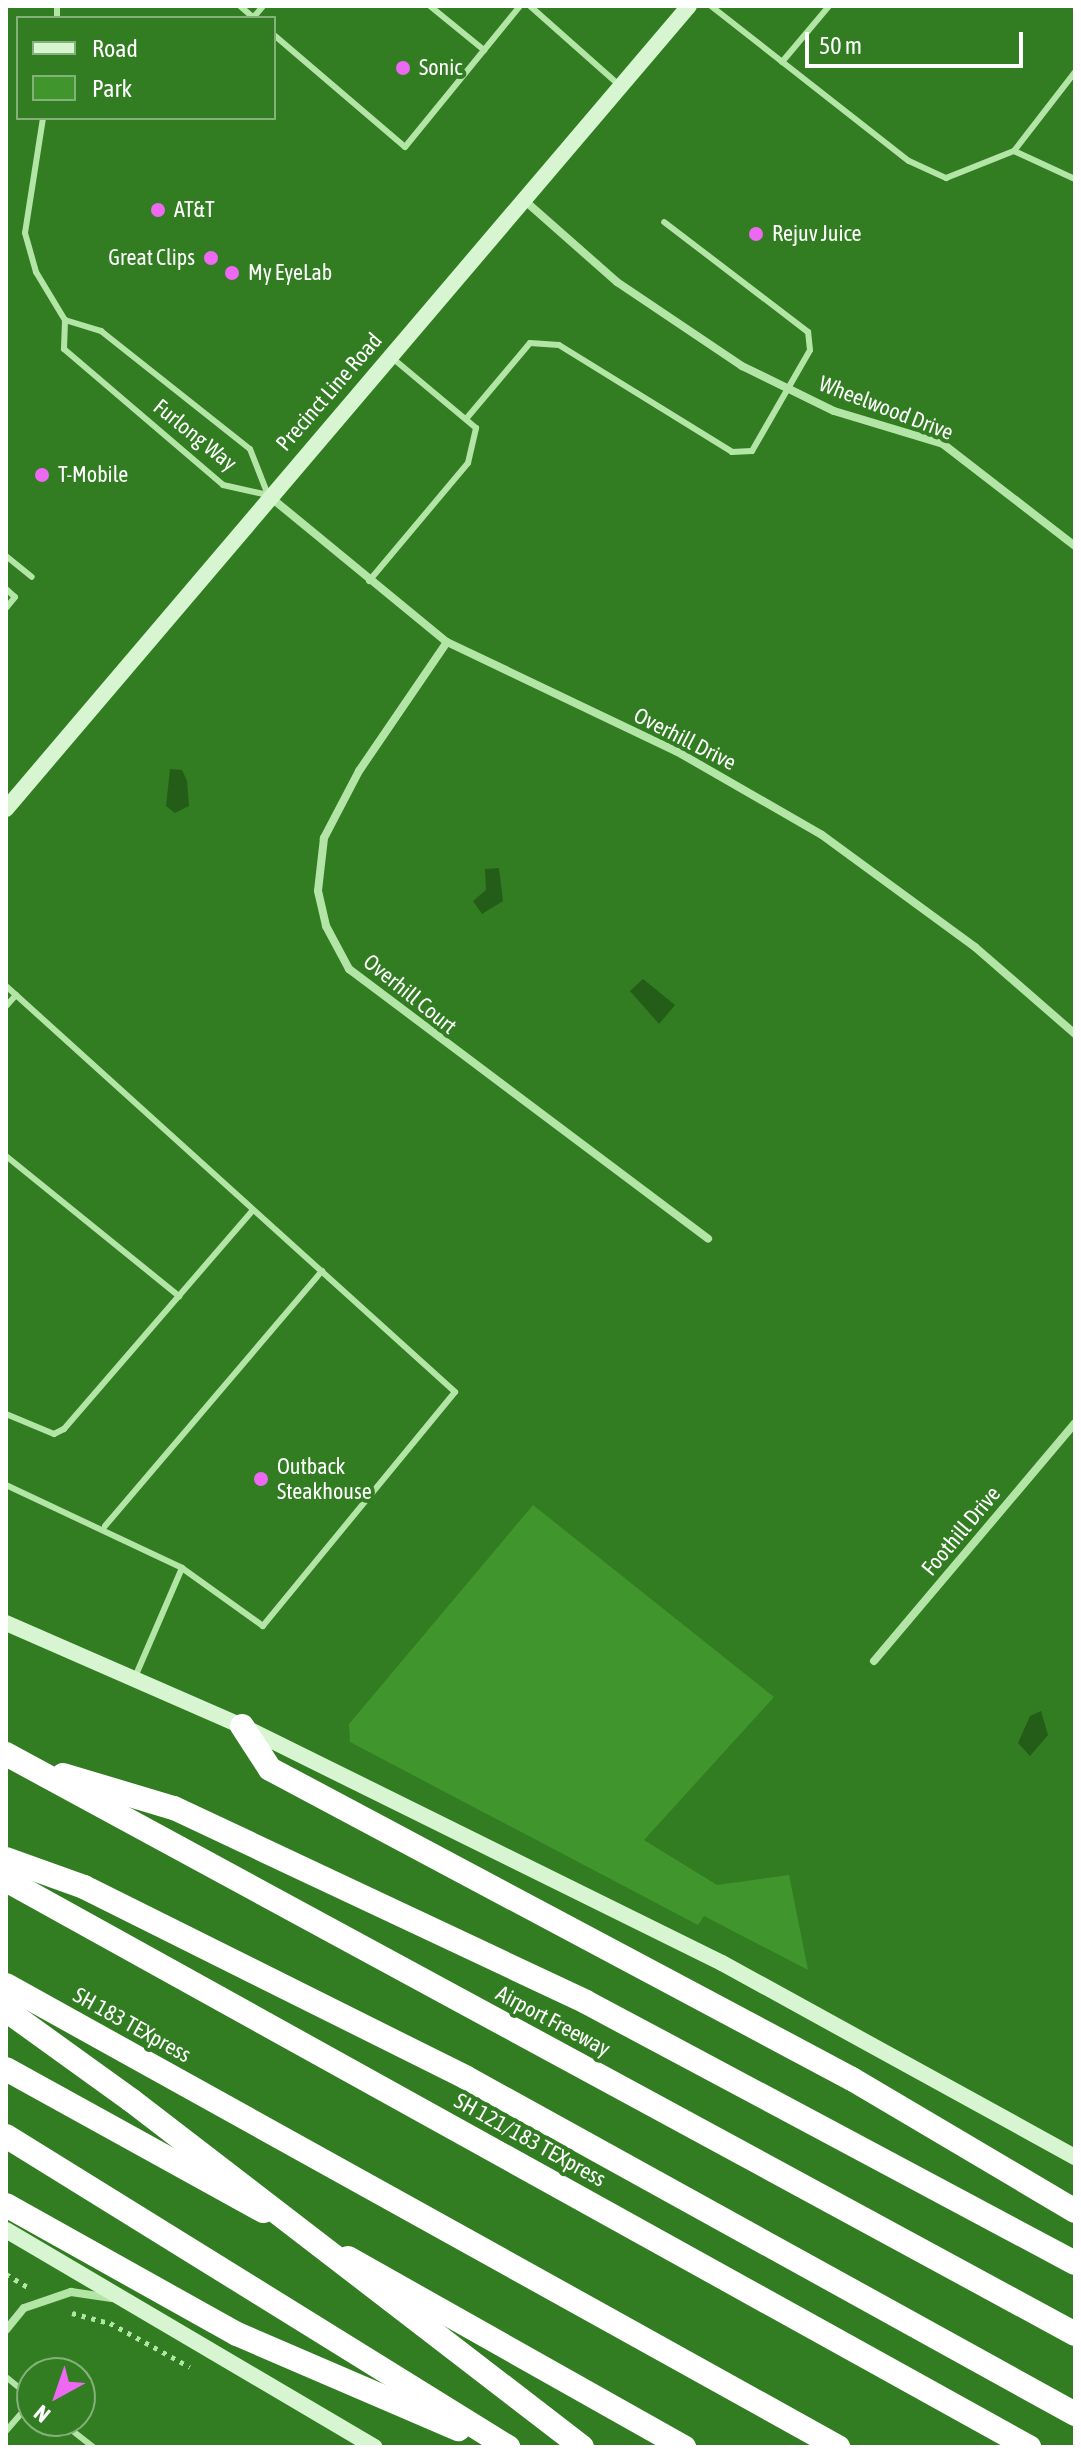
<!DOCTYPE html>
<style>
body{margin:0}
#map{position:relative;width:1081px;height:2453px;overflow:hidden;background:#327d22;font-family:"Asap Condensed",sans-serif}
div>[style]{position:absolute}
.green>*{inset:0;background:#40952c}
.water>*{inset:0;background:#235d17}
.path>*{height:5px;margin-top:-2.5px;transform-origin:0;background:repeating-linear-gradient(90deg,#b3e6a6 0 4px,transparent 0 10px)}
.lane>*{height:6px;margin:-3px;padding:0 3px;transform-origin:3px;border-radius:3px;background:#b3e6a6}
.street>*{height:8px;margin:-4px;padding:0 4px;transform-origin:4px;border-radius:4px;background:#b3e6a6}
.secondary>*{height:16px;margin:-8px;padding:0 8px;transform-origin:8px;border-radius:8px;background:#d6f5d0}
.highway>*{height:24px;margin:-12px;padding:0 12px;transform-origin:12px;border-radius:12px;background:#fff}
.highway-bridge>*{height:24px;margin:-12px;padding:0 12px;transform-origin:12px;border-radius:12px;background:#fff}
.dots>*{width:22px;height:22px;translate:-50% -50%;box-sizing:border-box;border:4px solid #327d22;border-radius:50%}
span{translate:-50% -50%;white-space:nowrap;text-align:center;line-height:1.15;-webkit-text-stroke:8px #327d22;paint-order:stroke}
.poi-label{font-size:22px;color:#fff}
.left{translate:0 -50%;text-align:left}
.right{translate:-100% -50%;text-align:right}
.street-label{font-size:22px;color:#fff}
.frame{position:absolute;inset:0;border:8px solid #fff;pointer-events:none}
.legend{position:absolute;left:16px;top:16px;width:260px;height:104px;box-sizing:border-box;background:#327d22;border:2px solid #84b17a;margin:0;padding:10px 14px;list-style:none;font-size:24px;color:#fff}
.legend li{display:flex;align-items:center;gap:16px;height:40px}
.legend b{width:40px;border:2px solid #84b17a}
.north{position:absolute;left:16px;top:2357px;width:80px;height:80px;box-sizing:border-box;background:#327d22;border:2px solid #84b17a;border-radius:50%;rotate:220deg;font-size:22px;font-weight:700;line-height:32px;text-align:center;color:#fff}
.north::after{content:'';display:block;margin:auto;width:28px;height:36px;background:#ed69f1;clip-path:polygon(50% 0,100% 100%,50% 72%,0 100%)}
.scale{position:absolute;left:805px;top:32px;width:218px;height:36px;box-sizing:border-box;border:4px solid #fff;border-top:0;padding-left:10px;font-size:24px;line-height:28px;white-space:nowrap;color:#fff;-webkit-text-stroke:6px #327d22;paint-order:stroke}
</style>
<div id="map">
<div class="green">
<div style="clip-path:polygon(533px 1505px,774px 1697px,644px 1840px,717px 1885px,789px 1875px,808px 1970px,704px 1916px,698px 1925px,350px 1742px,349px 1724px)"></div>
</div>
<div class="water">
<div style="clip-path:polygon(170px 769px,182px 770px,187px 781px,189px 806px,175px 813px,166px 806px)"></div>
<div style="clip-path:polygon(499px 868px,503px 901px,482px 914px,473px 901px,486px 890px,485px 869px)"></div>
<div style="clip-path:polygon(643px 979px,675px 1005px,659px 1024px,630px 991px)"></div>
<div style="clip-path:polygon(1041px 1711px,1048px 1735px,1030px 1756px,1018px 1743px,1030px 1716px)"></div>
</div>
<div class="path">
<div style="left:6px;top:2274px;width:27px;rotate:31deg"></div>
<div style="left:72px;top:2313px;width:39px;rotate:15deg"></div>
<div style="left:110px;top:2323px;width:91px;rotate:28.8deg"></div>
</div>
<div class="lane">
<div style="left:57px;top:6px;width:12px;rotate:90deg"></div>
<div style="left:240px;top:6px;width:18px;rotate:41deg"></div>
<div style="left:430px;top:6px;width:70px;rotate:39.2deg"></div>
<div style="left:530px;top:6px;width:118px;rotate:41.6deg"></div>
<div style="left:711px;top:6px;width:251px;rotate:38.1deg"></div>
<div style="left:909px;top:161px;width:41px;rotate:24.7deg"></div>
<div style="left:946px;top:178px;width:73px;rotate:-21.7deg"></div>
<div style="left:1014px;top:151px;width:100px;rotate:-52.3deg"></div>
<div style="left:253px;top:18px;width:16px;rotate:-50deg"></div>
<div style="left:274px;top:35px;width:172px;rotate:40.5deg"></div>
<div style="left:405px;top:147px;width:182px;rotate:-50.8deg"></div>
<div style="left:782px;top:62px;width:73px;rotate:-50deg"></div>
<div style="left:43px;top:118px;width:116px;rotate:98.9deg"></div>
<div style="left:25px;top:233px;width:41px;rotate:74.2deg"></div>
<div style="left:36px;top:272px;width:56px;rotate:58.9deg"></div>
<div style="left:65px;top:320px;width:29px;rotate:92deg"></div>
<div style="left:64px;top:349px;width:209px;rotate:40.5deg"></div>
<div style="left:223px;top:485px;width:46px;rotate:12.5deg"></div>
<div style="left:1014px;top:151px;width:67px;rotate:24.7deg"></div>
<div style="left:65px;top:320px;width:38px;rotate:17deg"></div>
<div style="left:101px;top:331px;width:190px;rotate:38.4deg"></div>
<div style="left:250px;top:449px;width:49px;rotate:68.6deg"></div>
<div style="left:466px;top:419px;width:99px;rotate:-49.9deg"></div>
<div style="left:530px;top:343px;width:29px;rotate:4deg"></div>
<div style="left:559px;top:345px;width:203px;rotate:31.7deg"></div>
<div style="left:732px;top:452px;width:20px;rotate:-3deg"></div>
<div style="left:752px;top:451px;width:116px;rotate:-60.1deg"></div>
<div style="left:810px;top:350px;width:18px;rotate:-96deg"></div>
<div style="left:808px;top:332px;width:181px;rotate:-142.6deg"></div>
<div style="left:6px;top:556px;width:33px;rotate:39deg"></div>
<div style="left:369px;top:581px;width:154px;rotate:-50deg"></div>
<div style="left:468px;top:463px;width:36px;rotate:-77deg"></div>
<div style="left:476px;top:428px;width:111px;rotate:-140.1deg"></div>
<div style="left:6px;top:589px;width:12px;rotate:42deg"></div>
<div style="left:15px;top:597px;width:14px;rotate:129deg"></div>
<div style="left:6px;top:986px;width:13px;rotate:42deg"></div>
<div style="left:16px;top:995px;width:15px;rotate:132deg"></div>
<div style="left:16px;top:995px;width:592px;rotate:42.12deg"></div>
<div style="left:455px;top:1392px;width:303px;rotate:129.4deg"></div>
<div style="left:263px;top:1626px;width:100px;rotate:-144.4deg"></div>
<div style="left:6px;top:1156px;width:223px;rotate:39deg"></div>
<div style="left:6px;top:1414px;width:52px;rotate:22.6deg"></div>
<div style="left:54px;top:1434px;width:11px;rotate:-27deg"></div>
<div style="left:64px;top:1429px;width:289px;rotate:-49.2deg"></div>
<div style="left:6px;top:1485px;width:195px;rotate:25.2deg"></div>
<div style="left:182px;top:1568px;width:119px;rotate:113.3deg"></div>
<div style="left:105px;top:1526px;width:335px;rotate:-49.6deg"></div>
<div style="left:6px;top:2377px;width:33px;rotate:39deg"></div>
<div style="left:60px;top:2421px;width:42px;rotate:38.2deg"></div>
<div style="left:6px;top:2431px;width:40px;rotate:-49deg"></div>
</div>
<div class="street">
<div style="left:524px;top:200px;width:124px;rotate:41.4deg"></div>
<div style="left:617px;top:282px;width:151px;rotate:33.9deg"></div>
<div style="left:742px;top:366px;width:102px;rotate:26.1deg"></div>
<div style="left:834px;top:411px;width:114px;rotate:16.8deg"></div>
<div style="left:943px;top:444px;width:167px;rotate:37.7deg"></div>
<div style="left:269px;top:496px;width:230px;rotate:39.4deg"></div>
<div style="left:447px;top:642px;width:254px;rotate:25.5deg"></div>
<div style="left:676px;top:751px;width:168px;rotate:29.9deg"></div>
<div style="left:822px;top:835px;width:190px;rotate:36.2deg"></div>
<div style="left:975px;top:947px;width:133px;rotate:41deg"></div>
<div style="left:447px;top:642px;width:156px;rotate:124.3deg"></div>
<div style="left:359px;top:771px;width:76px;rotate:117.6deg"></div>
<div style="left:324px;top:838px;width:53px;rotate:96.5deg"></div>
<div style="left:318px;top:891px;width:36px;rotate:77deg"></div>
<div style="left:326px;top:926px;width:49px;rotate:61.9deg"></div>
<div style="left:349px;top:969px;width:449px;rotate:36.9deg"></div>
<div style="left:874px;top:1661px;width:312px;rotate:-49.8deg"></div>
<div style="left:6px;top:2330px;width:28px;rotate:-51deg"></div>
<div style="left:24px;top:2308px;width:50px;rotate:-18.8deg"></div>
<div style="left:71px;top:2292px;width:41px;rotate:8.3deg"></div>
</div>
<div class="secondary">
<div style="left:6px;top:809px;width:1054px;rotate:-49.62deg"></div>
<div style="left:6px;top:1623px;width:257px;rotate:23.6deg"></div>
<div style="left:242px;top:1726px;width:535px;rotate:26.28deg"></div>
<div style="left:722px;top:1963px;width:403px;rotate:28.8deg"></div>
<div style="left:6px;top:2230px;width:428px;rotate:30.5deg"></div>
</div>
<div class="highway">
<div style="left:242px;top:1726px;width:51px;rotate:56.9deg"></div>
<div style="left:270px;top:1769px;width:659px;rotate:28.04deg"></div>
<div style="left:852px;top:2079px;width:259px;rotate:30.6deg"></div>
<div style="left:6px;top:1754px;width:1216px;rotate:28.48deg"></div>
<div style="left:63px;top:1775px;width:116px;rotate:16.6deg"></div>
<div style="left:174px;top:1808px;width:455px;rotate:25.2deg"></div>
<div style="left:586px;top:2002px;width:554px;rotate:28.09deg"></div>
<div style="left:6px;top:1859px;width:83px;rotate:19.7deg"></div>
<div style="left:84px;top:1887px;width:426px;rotate:26.5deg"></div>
<div style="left:465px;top:2077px;width:697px;rotate:28.92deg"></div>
<div style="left:6px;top:1880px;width:1170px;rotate:29deg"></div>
<div style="left:6px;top:1985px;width:952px;rotate:29.04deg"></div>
<div style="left:6px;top:2010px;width:154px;rotate:35.8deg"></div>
<div style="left:6px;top:2069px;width:294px;rotate:28.9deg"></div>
<div style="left:6px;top:2136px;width:591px;rotate:31.78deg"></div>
<div style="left:6px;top:2205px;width:265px;rotate:29.2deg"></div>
<div style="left:237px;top:2334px;width:241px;rotate:23.3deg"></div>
<div style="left:348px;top:2258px;width:386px;rotate:29.4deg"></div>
</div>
<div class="highway-bridge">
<div style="left:131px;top:2100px;width:569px;rotate:37.57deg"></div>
</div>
<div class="dots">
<div style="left:403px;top:68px;background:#ed69f1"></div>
<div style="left:158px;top:210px;background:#ed69f1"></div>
<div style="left:756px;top:234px;background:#ed69f1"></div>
<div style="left:211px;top:258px;background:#ed69f1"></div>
<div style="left:232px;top:273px;background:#ed69f1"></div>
<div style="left:42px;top:475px;background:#ed69f1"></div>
<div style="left:261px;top:1479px;background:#ed69f1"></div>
</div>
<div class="poi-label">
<span class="left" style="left:419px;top:68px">Sonic</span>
<span class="left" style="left:174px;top:210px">AT&amp;T</span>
<span class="left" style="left:772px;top:234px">Rejuv Juice</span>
<span class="right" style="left:195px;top:258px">Great Clips</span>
<span class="left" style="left:248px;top:273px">My EyeLab</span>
<span class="left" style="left:58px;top:475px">T-Mobile</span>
<span class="left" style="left:277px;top:1479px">Outback<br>Steakhouse</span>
</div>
<div class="street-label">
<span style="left:329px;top:392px;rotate:-49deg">Precinct Line Road</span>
<span style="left:886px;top:408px;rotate:21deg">Wheelwood Drive</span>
<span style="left:195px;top:435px;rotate:39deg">Furlong Way</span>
<span style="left:685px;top:739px;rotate:27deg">Overhill Drive</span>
<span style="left:410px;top:994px;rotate:39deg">Overhill Court</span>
<span style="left:961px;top:1531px;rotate:-50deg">Foothill Drive</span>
<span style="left:553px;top:2021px;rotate:28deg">Airport Freeway</span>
<span style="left:132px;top:2025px;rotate:29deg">SH 183 TEXpress</span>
<span style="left:530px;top:2140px;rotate:29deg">SH 121/183 TEXpress</span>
</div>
<div class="frame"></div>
<ul class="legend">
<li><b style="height:10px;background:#d6f5d0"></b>Road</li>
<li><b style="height:22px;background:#40952c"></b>Park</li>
</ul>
<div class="north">N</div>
<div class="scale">50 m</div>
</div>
